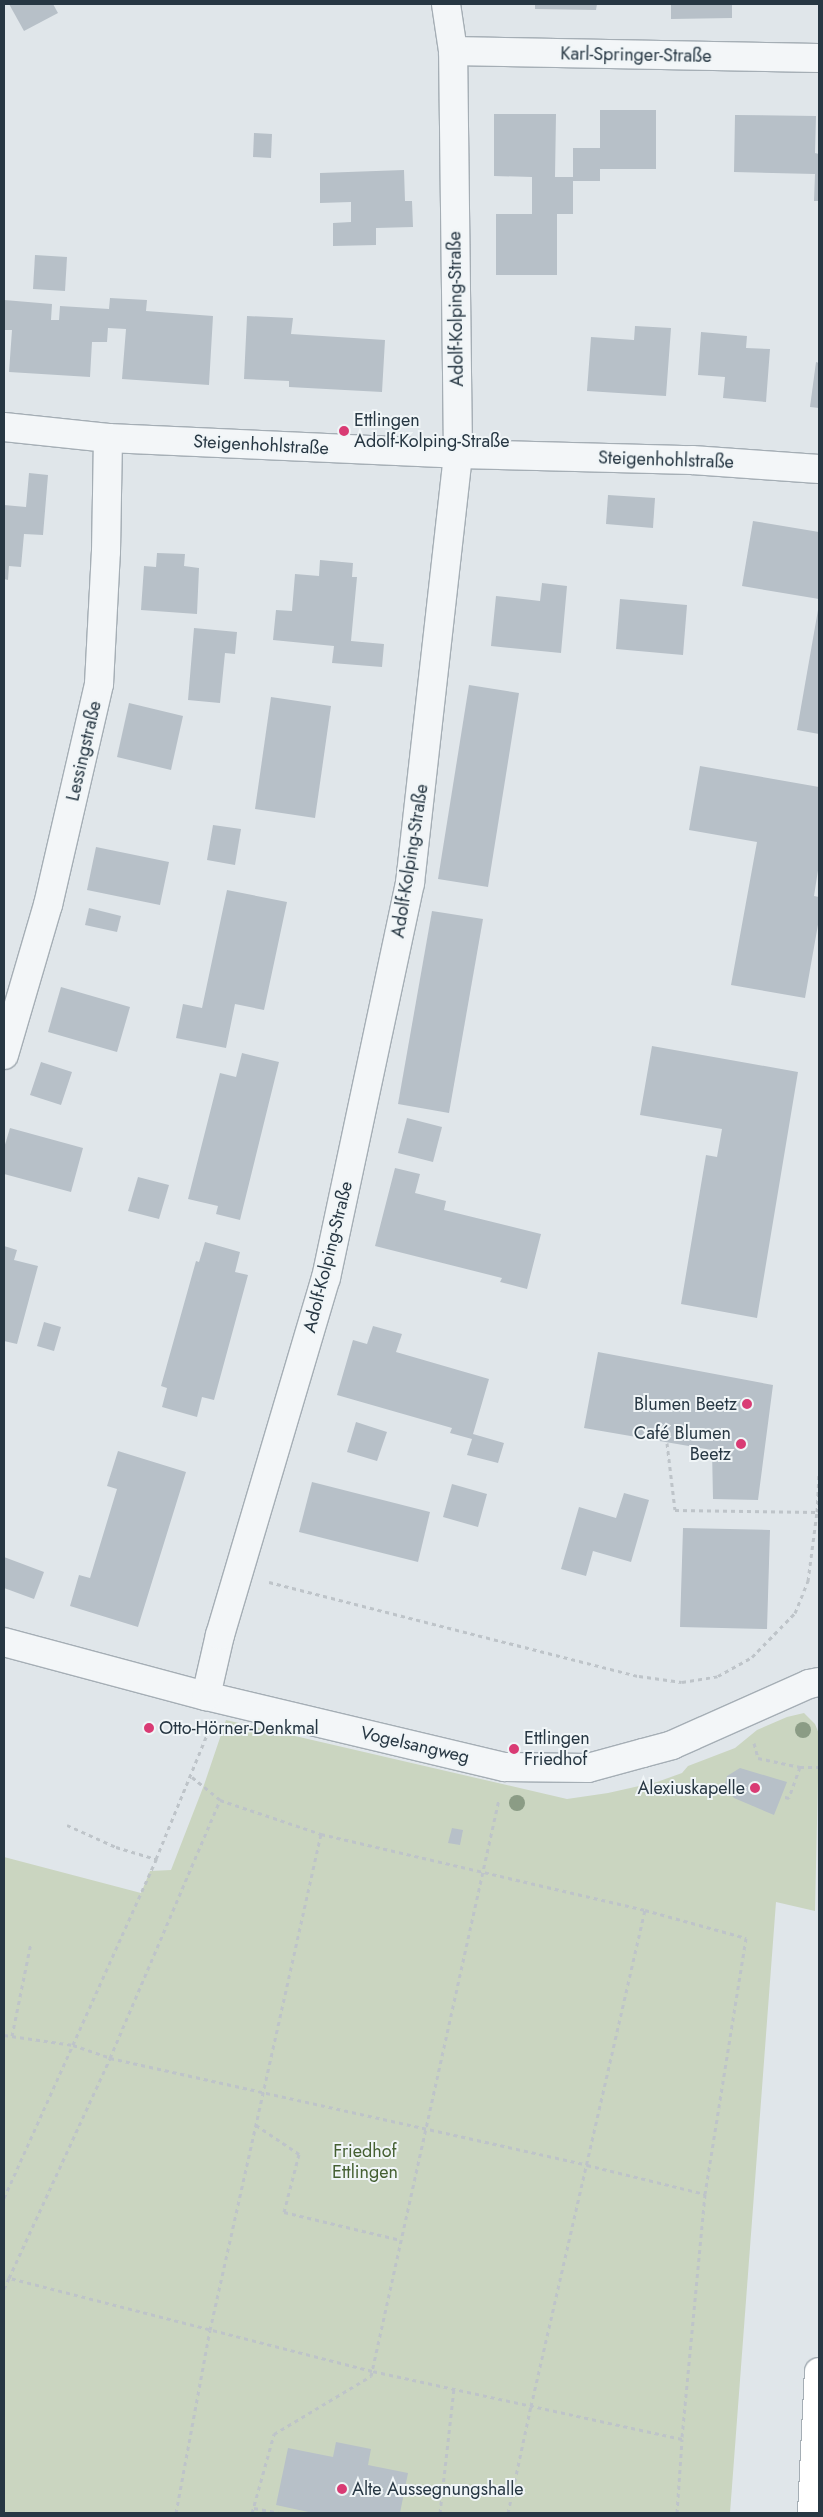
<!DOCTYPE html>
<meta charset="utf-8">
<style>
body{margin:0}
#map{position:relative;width:823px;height:2517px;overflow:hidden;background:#e0e6ea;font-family:Jost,sans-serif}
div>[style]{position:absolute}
.green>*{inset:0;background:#cad5c0}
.building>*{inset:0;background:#b7c0c8}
.path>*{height:3px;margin-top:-1.5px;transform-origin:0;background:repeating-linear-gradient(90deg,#bec4c9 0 4px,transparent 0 8px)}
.roads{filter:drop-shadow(1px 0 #a5aeb5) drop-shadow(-1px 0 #a5aeb5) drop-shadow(0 1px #a5aeb5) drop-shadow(0 -1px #a5aeb5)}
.minor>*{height:28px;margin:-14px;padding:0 14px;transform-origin:14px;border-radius:14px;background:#f3f6f8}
.major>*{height:28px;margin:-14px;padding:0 14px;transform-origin:14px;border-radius:14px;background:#fff}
.trees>*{width:16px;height:16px;margin:-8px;border-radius:50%;background:#8b9c85}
.dots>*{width:14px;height:14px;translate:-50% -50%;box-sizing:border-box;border:2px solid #f0f5f7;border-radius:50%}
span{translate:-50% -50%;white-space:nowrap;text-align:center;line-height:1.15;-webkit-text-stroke:4px #f0f5f7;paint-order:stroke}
.street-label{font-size:18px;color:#273743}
.poi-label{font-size:18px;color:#273743}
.left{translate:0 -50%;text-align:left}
.right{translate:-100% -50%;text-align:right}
.park-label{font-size:18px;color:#456033}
.frame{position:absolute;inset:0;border:5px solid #273743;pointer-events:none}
</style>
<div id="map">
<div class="green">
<div style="clip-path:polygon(804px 1713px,815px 1724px,819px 1734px,815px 1911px,776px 1902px,730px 2513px,4px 2513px,4px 1857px,141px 1893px,150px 1871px,171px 1870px,204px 1785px,226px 1720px,567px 1799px,608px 1793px,657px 1782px,682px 1773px,688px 1766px,735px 1748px,757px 1730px,787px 1717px)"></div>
</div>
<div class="building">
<div style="clip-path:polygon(9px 4px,53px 4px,58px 13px,24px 31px)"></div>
<div style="clip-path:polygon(535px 4px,597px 4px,596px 10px,535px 9px)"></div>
<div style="clip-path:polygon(671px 4px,732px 4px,732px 18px,671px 19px)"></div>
<div style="clip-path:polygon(600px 110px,656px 110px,656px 169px,600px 169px,600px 181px,573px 181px,573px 214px,557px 214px,557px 275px,496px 275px,496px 214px,532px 214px,532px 177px,494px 176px,494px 114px,556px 114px,555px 177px,573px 177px,573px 148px,600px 148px)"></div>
<div style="clip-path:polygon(735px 115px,816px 116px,815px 153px,819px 154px,819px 201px,814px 201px,815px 174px,734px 172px)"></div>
<div style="clip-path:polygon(254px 133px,272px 134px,271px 158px,253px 157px)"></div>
<div style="clip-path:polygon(404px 170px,405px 201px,412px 201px,413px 227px,376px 228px,376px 245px,333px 246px,333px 223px,351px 222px,351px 202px,320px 203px,320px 173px)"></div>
<div style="clip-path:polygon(35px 255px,67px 257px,65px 291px,33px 289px)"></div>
<div style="clip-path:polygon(110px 298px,147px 300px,146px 311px,213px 316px,209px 385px,122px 379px,126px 329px,108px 328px,107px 342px,92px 342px,90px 377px,9px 372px,12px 330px,4px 330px,4px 300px,52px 304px,51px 320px,59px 320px,60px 306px,109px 309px)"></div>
<div style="clip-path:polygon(247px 316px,293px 318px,291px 334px,385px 340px,382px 392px,289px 387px,289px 381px,244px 379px)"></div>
<div style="clip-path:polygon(635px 326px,671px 328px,666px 396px,587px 391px,591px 337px,634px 340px)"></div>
<div style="clip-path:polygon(701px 332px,747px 336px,746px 348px,770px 349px,766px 402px,723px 398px,725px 377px,698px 375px)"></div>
<div style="clip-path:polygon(816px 362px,819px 363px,819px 408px,810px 407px)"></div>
<div style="clip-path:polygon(29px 473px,48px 475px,43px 535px,24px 534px,21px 567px,9px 566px,8px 580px,4px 579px,4px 505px,26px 507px)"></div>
<div style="clip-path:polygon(608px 495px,655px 498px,653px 528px,606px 524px)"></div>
<div style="clip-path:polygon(753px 521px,819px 532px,819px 599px,742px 586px)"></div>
<div style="clip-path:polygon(157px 553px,185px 554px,184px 566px,199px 568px,197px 614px,141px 610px,144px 566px,156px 567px)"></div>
<div style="clip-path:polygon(320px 560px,353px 563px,352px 577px,357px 577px,351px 641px,384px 644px,382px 667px,332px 663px,334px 646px,273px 640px,276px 610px,292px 611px,295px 574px,319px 576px)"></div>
<div style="clip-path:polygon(542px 583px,567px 586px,561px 653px,491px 646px,496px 596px,540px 601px)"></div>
<div style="clip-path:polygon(620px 599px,687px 605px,683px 655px,616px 649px)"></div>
<div style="clip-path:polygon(818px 610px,819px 610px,819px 734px,797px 730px)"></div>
<div style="clip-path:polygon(194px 628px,237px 632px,235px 654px,225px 653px,220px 703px,188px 700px)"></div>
<div style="clip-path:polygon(469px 685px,519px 693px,488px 887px,438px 879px)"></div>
<div style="clip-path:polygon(271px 697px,331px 706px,315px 818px,255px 809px)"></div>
<div style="clip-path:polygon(129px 703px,183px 716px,171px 770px,117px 757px)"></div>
<div style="clip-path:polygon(700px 766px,819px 787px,819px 864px,814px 896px,819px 897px,819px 919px,805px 998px,731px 985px,757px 842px,689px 830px)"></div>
<div style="clip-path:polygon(213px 825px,241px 829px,235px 865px,207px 860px)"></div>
<div style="clip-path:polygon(96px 847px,169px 862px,160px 905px,87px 890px)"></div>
<div style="clip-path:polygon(227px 890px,287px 902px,264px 1010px,235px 1004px,226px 1048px,176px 1038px,183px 1004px,202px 1008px)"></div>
<div style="clip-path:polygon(89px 908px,121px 916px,117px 932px,85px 925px)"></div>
<div style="clip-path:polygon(432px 911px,483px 919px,449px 1113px,398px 1104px)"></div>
<div style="clip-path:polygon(61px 987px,130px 1007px,117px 1052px,48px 1032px)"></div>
<div style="clip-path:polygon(652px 1046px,798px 1072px,757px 1318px,681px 1304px,706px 1155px,717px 1157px,722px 1129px,640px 1115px)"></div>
<div style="clip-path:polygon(242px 1053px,279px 1062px,240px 1220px,216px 1214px,218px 1206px,188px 1199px,220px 1073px,236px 1077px)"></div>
<div style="clip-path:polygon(41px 1062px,72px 1072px,61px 1105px,30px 1095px)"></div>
<div style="clip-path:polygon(407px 1118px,442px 1127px,433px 1162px,398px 1153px)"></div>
<div style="clip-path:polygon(10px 1128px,83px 1148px,71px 1192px,4px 1174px,4px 1148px)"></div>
<div style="clip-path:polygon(395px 1168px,420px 1174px,415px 1193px,446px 1201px,444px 1210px,541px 1234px,527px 1289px,500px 1282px,502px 1278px,375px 1246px)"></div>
<div style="clip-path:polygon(138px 1177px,169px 1185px,159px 1219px,128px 1211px)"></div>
<div style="clip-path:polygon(205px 1242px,240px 1252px,235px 1272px,248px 1275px,214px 1400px,202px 1397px,197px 1417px,162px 1407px,167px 1388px,161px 1386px,196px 1261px,199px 1262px)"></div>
<div style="clip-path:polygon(4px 1246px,17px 1250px,14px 1260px,38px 1266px,17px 1344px,4px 1341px)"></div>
<div style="clip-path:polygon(44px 1322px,61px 1327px,54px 1351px,37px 1346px)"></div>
<div style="clip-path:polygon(373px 1326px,402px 1334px,396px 1352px,489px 1379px,473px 1434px,504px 1443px,498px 1463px,467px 1455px,472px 1439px,450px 1433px,452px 1428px,337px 1395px,353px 1340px,367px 1344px)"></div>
<div style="clip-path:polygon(598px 1352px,773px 1385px,758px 1500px,713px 1499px,712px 1450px,584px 1428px)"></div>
<div style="clip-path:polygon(356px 1422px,387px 1432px,377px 1461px,347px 1452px)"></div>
<div style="clip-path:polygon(118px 1451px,186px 1472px,138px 1627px,70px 1606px,79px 1575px,90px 1578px,117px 1489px,107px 1486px)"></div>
<div style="clip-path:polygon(312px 1482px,430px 1512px,418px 1562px,299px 1532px)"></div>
<div style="clip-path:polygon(452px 1484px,487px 1494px,478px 1527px,443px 1517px)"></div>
<div style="clip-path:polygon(624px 1493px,649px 1500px,631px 1562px,593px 1551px,586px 1576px,561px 1569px,579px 1507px,616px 1518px)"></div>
<div style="clip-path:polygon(683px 1528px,770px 1530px,767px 1629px,680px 1627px)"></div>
<div style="clip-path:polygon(4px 1557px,44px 1572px,34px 1599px,4px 1588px)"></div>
<div style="clip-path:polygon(740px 1768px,787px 1782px,774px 1815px,734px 1798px,729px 1792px,725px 1784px,727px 1776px)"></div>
<div style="clip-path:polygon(452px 1828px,463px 1830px,460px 1845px,448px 1843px)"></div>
<div style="clip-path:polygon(336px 2442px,371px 2449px,368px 2465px,408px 2473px,400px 2513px,313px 2513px,276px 2505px,288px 2448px,333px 2457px)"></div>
</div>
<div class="path">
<div style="left:667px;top:1443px;width:67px;rotate:83.2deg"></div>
<div style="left:675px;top:1510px;width:142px;rotate:0.8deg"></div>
<div style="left:817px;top:1512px;width:37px;rotate:-87deg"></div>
<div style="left:269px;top:1582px;width:382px;rotate:14.3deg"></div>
<div style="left:639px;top:1676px;width:43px;rotate:7.9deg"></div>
<div style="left:682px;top:1682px;width:36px;rotate:-9deg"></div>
<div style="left:718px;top:1676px;width:39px;rotate:-29deg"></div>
<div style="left:752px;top:1657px;width:62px;rotate:-45.7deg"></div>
<div style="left:795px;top:1613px;width:35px;rotate:-68deg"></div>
<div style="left:808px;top:1581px;width:70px;rotate:-82.6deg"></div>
<div style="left:754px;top:1743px;width:16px;rotate:75deg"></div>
<div style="left:758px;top:1758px;width:43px;rotate:12.1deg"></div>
<div style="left:800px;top:1767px;width:33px;rotate:110deg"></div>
<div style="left:789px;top:1798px;width:8px;rotate:-166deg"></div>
<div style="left:800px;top:1767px;width:19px"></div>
<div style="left:192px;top:1777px;width:36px;rotate:39deg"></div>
<div style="left:67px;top:1825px;width:54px;rotate:24.2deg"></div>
<div style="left:116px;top:1847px;width:42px;rotate:16.7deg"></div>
<div style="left:4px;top:2035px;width:70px;rotate:8.2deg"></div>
<div style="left:73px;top:2045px;width:39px;rotate:19deg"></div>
<div style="left:110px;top:2058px;width:489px;rotate:12.6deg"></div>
<div style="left:587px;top:2165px;width:122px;rotate:13.8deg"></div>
<div style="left:12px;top:2036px;width:95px;rotate:-78.5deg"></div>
<div style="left:256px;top:2125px;width:52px;rotate:34deg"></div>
<div style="left:299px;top:2154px;width:60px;rotate:104.5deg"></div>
<div style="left:284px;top:2212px;width:120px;rotate:13.5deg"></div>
<div style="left:4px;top:2198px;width:372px;rotate:-65.8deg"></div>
<div style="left:156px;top:1859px;width:139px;rotate:-67.7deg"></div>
<div style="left:4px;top:2289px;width:12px;rotate:-66deg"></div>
<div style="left:254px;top:2508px;width:25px;rotate:11deg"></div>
<div style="left:176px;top:2513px;width:186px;rotate:-79.5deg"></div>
<div style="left:210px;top:2330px;width:508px;rotate:-77.39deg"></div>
<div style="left:252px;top:2513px;width:82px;rotate:-74.4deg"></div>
<div style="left:274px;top:2434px;width:113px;rotate:-30.9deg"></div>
<div style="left:371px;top:2376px;width:591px;rotate:-77.49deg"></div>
<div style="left:440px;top:2513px;width:125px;rotate:-83.6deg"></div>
<div style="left:508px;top:2513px;width:109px;rotate:-77.9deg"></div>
<div style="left:531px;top:2406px;width:509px;rotate:-77.06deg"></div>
<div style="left:677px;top:2513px;width:74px;rotate:-86.1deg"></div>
<div style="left:682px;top:2439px;width:317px;rotate:-167.6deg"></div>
<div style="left:372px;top:2371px;width:375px;rotate:-165.6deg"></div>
<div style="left:9px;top:2278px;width:242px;rotate:-65.3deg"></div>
<div style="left:110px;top:2058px;width:280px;rotate:-66.9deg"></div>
<div style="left:220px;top:1800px;width:107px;rotate:18.6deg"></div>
<div style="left:321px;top:1834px;width:333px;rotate:13.2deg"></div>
<div style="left:645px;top:1910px;width:105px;rotate:15.5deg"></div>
<div style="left:746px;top:1938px;width:259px;rotate:99.1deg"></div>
<div style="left:705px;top:2194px;width:246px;rotate:95.4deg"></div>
</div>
<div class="roads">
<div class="minor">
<div style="left:453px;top:51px;width:366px;rotate:1.1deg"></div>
<div style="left:4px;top:427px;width:105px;rotate:6deg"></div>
<div style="left:108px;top:438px;width:350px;rotate:2.6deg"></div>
<div style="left:458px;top:454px;width:234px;rotate:1.5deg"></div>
<div style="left:692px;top:460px;width:127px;rotate:4.1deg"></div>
<div style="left:4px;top:1055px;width:156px;rotate:-73.7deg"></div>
<div style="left:48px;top:905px;width:227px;rotate:-77deg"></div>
<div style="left:99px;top:684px;width:132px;rotate:-87deg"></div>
<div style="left:106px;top:552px;width:114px;rotate:-89deg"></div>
<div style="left:4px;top:1642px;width:209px;rotate:15deg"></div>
<div style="left:206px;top:1696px;width:307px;rotate:13.4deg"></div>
<div style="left:505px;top:1767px;width:83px;rotate:0.7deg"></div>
<div style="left:588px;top:1768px;width:57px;rotate:-15.3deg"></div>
<div style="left:643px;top:1753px;width:30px;rotate:-15deg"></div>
<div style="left:672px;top:1745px;width:150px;rotate:-24deg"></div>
<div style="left:809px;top:1684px;width:10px;rotate:-11deg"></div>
<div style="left:206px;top:1696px;width:63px;rotate:-77.1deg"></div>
<div style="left:220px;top:1635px;width:372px;rotate:-73.5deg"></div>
<div style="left:326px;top:1278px;width:404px;rotate:-78deg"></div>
<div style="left:410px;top:883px;width:432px;rotate:-83.6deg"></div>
<div style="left:458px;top:454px;width:403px;rotate:-90.7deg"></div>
<div style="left:453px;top:51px;width:48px;rotate:-98.5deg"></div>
</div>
<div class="major">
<div style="left:812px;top:2513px;width:141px;rotate:-87.2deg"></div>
</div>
</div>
<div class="trees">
<div style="left:803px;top:1730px"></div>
<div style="left:517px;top:1803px"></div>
</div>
<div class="dots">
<div style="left:344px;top:431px;background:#d93b74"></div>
<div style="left:747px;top:1404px;background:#d93b74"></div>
<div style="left:741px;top:1444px;background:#d93b74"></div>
<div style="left:149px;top:1728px;background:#d93b74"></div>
<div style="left:514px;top:1749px;background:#d93b74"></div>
<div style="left:755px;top:1788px;background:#d93b74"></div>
<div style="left:342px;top:2489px;background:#d93b74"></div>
</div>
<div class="street-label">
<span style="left:636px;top:55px;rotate:1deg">Karl-Springer-Straße</span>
<span style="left:456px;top:309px;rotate:-91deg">Adolf-Kolping-Straße</span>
<span style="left:261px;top:445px;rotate:3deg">Steigenhohlstraße</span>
<span style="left:666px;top:460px;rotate:2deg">Steigenhohlstraße</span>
<span style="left:84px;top:751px;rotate:-77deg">Lessingstraße</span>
<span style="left:410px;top:861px;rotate:-81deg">Adolf-Kolping-Straße</span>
<span style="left:328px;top:1257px;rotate:-76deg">Adolf-Kolping-Straße</span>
<span style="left:415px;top:1745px;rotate:13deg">Vogelsangweg</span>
</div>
<div class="poi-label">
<span class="left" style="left:354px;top:431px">Ettlingen<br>Adolf-Kolping-Straße</span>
<span class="right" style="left:737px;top:1404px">Blumen Beetz</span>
<span class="right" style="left:731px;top:1444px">Café Blumen<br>Beetz</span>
<span class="left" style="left:159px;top:1728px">Otto-Hörner-Denkmal</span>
<span class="left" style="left:524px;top:1749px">Ettlingen<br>Friedhof</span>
<span class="right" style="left:745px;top:1788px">Alexiuskapelle</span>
<span class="left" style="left:352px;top:2489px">Alte Aussegnungshalle</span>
</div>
<div class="park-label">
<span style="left:365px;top:2162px">Friedhof<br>Ettlingen</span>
</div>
<div class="frame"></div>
</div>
